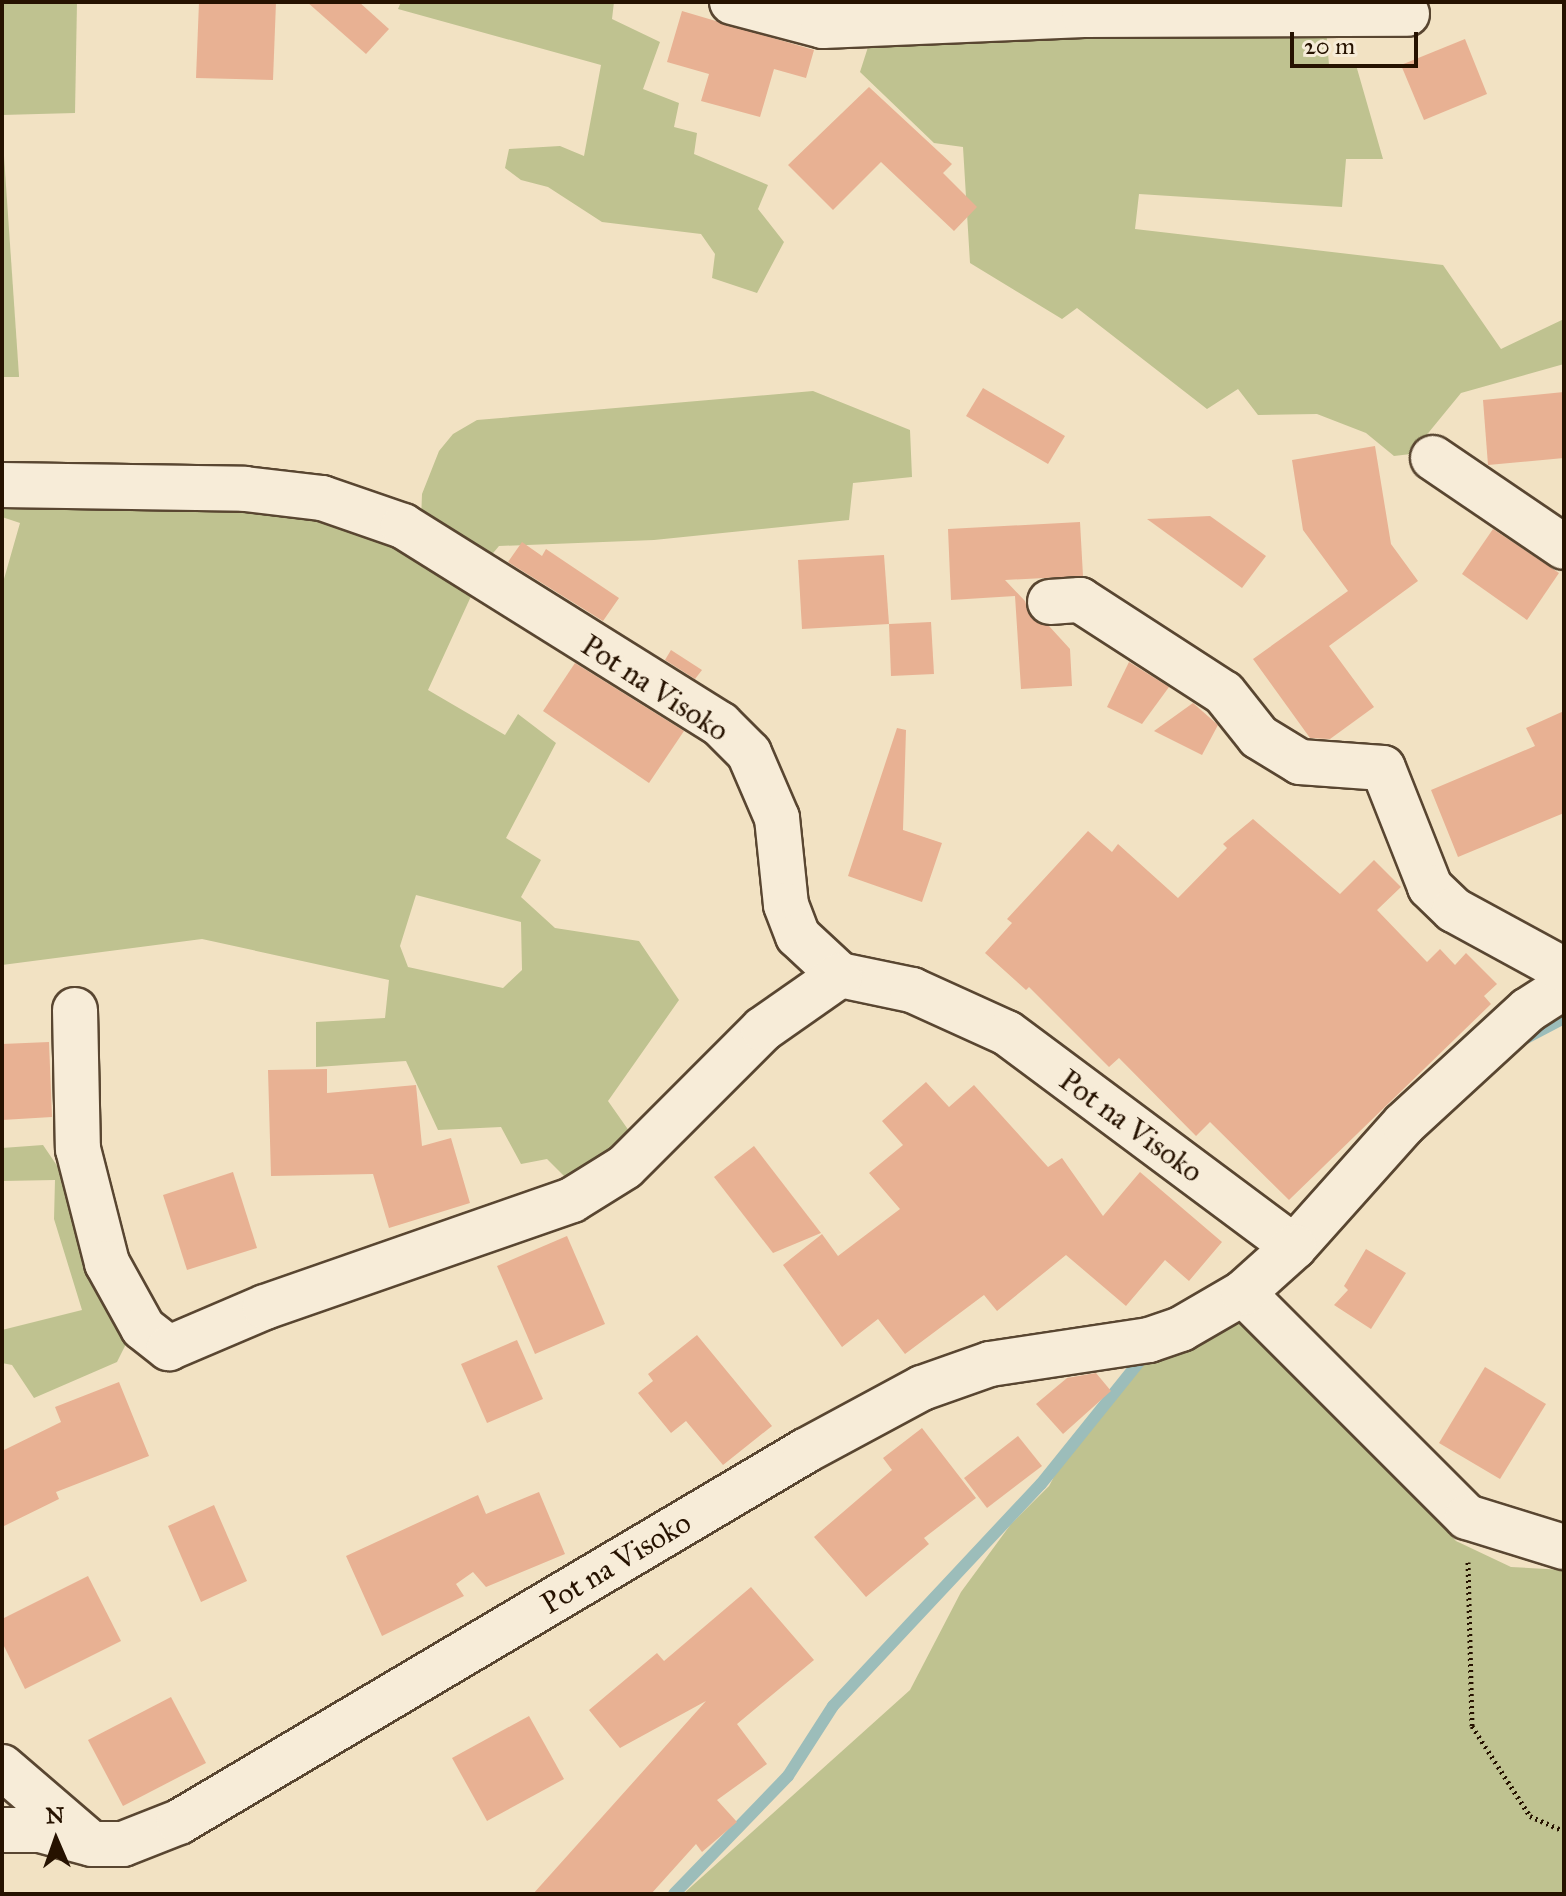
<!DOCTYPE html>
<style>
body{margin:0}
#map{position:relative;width:1566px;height:1896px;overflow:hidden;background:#f2e2c3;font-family:"IM FELL Great Primer",serif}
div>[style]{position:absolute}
.green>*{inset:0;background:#bfc290}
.stream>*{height:12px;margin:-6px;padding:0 6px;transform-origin:6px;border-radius:6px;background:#9cbdba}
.building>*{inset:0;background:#e8b193}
.path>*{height:5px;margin-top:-2.5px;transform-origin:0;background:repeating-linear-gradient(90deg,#261200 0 2px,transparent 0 6px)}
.roads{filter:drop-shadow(2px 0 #594631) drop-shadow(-2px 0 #594631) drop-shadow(0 2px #594631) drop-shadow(0 -2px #594631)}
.minor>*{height:44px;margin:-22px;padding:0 22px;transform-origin:22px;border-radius:22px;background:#f7ecd8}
span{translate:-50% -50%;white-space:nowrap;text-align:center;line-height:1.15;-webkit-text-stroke:6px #f7ecd8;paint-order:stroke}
.street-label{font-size:30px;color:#261200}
.frame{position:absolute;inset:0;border:4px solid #261200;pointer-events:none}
.north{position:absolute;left:16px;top:1800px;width:80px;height:80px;-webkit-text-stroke:6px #f7ecd8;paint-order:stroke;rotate:358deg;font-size:22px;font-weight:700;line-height:32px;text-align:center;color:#261200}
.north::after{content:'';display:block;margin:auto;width:28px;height:36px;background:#261200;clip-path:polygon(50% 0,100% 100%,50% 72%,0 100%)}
.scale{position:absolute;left:1290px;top:32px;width:128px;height:36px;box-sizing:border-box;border:4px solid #261200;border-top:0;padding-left:10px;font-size:24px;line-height:28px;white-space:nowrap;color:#261200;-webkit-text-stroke:6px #f7ecd8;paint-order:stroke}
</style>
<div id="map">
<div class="green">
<div style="clip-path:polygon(2px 2px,77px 2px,75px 113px,2px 115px)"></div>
<div style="clip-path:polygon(401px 2px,614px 2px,612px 19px,660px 42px,643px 89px,679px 103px,674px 127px,697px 133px,694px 154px,768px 185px,758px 209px,784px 242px,757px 293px,712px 278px,715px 254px,701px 234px,602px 222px,548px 187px,521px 180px,505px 168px,509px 149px,560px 146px,584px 156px,601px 65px,398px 9px)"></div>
<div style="clip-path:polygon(890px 27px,1326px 28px,1329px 65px,1356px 65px,1383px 159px,1346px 159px,1342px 207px,1139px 194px,1135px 229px,1443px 265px,1501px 349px,1564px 319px,1564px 364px,1461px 393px,1411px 454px,1394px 456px,1366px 433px,1317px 414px,1258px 415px,1238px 389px,1207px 409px,1077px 308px,1062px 319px,970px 263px,963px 147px,934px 143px,860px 72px,868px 47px)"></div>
<div style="clip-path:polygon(2px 127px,19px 376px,19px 377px,2px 377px)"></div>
<div style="clip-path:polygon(813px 391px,910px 430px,912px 477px,853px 483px,849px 520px,654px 540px,499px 546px,483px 565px,421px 521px,422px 494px,439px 451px,453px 434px,477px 420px)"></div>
<div style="clip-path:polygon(evenodd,2px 500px,341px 515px,473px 592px,428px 690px,505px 735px,518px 714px,556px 743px,506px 838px,541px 860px,521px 897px,555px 928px,639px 941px,679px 1000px,608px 1101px,634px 1138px,568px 1180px,547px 1159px,521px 1164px,501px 1127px,438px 1130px,406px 1061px,316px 1067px,316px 1022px,385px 1018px,389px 980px,202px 939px,2px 965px,2px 586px,20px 523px,2px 517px,2px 500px,416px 895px,521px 922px,522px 970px,503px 988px,408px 967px,400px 946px,416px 895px)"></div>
<div style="clip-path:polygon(43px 1145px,77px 1195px,87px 1276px,122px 1326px,126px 1344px,117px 1362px,34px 1398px,12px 1365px,2px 1363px,2px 1330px,82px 1310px,54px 1219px,55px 1180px,2px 1181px,2px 1148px)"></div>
<div style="clip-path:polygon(1249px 1316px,1456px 1541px,1511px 1567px,1564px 1570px,1564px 1894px,683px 1894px,910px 1690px,961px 1592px,1011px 1524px,1049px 1486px,1072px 1443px,1148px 1359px)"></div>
</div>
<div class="stream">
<div style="left:1526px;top:1038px;width:43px;rotate:-27.8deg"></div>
<div style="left:674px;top:1894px;width:164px;rotate:-46deg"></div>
<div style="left:788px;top:1776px;width:83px;rotate:-57.3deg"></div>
<div style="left:833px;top:1706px;width:304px;rotate:-46.9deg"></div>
<div style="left:1041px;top:1484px;width:169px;rotate:-51.2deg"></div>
</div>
<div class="building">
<div style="clip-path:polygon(199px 2px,276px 2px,273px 80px,196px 78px)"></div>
<div style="clip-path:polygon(307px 2px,359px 2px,389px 29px,366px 54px)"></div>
<div style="clip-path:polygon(682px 11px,814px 50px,806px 78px,774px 69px,760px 117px,701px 101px,709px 74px,667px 62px)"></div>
<div style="clip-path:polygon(1465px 39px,1487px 94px,1424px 120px,1401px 65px)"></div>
<div style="clip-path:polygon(869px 87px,952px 164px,943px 173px,977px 207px,954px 231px,881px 162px,833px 210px,788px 165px)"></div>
<div style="clip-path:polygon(983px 388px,1065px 436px,1048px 464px,966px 416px)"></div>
<div style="clip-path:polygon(1564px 392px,1564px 458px,1488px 465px,1483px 400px)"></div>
<div style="clip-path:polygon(1375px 446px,1391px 544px,1418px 581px,1329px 646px,1374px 707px,1330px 739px,1310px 738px,1253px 659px,1348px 591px,1303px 530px,1292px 460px)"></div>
<div style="clip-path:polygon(1210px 516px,1266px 556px,1242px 588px,1147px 519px)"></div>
<div style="clip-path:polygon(1080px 522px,1083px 576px,1005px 580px,1025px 601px,1030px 616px,1049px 626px,1070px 649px,1072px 686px,1021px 689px,1015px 596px,951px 600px,948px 529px)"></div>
<div style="clip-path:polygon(1493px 529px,1559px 573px,1527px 620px,1462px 574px)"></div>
<div style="clip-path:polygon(522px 542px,542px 556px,546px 549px,619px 598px,603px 621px,508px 562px)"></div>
<div style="clip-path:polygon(884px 555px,889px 624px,802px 629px,798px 560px)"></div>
<div style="clip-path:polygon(931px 622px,934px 674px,891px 676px,889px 624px)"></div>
<div style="clip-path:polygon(671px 650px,702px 670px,695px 679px,665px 660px)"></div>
<div style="clip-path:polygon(1129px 662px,1169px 687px,1142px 724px,1107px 707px)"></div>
<div style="clip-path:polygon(575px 663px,684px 731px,649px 783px,543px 711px)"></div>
<div style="clip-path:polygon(1193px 703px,1218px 725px,1202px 755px,1154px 731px)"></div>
<div style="clip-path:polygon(1564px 711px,1564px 813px,1458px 857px,1431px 790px,1535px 746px,1526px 728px)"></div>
<div style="clip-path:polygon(897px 728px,906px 730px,903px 830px,942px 843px,922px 902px,848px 876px)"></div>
<div style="clip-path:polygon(1253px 819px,1340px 894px,1374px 860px,1401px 887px,1377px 910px,1427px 962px,1440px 949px,1455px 965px,1466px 953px,1497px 984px,1484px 996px,1491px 1004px,1289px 1200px,1210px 1122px,1196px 1136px,1119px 1058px,1109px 1067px,1029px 987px,1026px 990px,985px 953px,1012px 923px,1007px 919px,1088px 831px,1112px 852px,1118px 844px,1178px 898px,1227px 848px,1223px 844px)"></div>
<div style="clip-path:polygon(49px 1042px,52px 1117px,2px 1120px,2px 1044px)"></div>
<div style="clip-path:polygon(327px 1069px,327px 1093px,416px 1085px,422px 1146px,451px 1138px,470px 1203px,389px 1228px,373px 1174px,271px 1176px,268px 1070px)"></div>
<div style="clip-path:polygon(926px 1082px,949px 1107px,974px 1085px,1048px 1167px,1062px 1158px,1103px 1216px,1140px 1172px,1222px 1242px,1189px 1281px,1165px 1260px,1126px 1306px,1066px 1255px,997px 1311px,984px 1295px,905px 1354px,878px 1319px,842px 1347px,783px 1265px,822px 1234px,838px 1256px,900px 1209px,869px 1173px,903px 1145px,882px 1121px)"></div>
<div style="clip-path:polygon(754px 1146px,821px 1233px,773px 1253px,714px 1177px)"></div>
<div style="clip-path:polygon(233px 1172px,257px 1248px,187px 1270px,163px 1195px)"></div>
<div style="clip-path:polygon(567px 1236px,605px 1324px,535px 1354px,497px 1266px)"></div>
<div style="clip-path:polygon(1366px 1249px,1406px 1273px,1371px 1329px,1334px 1305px,1348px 1290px,1344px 1286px)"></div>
<div style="clip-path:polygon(697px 1335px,772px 1426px,723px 1465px,686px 1421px,671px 1433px,638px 1393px,653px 1381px,648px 1374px)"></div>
<div style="clip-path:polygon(517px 1340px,543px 1399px,487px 1423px,461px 1364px)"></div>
<div style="clip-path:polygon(1485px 1367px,1546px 1404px,1500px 1479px,1439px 1443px)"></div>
<div style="clip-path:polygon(1096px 1373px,1111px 1391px,1063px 1434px,1036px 1404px,1067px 1378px)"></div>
<div style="clip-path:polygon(119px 1382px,149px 1456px,56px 1492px,59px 1499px,2px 1527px,2px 1451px,61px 1422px,55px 1407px)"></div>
<div style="clip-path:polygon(922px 1428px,976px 1498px,924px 1538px,929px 1544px,866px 1597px,814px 1537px,892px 1470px,883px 1458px)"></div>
<div style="clip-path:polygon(1018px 1436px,1042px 1466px,987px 1508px,964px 1478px)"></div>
<div style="clip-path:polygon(539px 1492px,565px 1554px,486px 1587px,473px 1572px,456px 1584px,464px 1596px,382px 1636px,346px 1556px,478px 1495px,486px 1514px)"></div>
<div style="clip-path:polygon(214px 1505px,247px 1581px,201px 1602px,168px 1526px)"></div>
<div style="clip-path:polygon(88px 1576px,121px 1641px,25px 1689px,2px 1642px,2px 1619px)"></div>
<div style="clip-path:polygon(751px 1587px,814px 1660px,737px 1724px,767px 1764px,717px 1800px,737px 1822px,702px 1852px,696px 1844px,651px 1894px,533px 1894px,706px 1701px,620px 1748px,589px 1710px,657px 1653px,664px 1661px)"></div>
<div style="clip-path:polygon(171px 1697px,206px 1763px,123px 1806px,88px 1740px)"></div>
<div style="clip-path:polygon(529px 1716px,564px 1779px,487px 1821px,452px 1758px)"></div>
</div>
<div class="path">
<div style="left:1468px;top:1562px;width:164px;rotate:88.6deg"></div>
<div style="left:1472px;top:1726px;width:107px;rotate:57.2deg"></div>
<div style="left:1530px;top:1816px;width:37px;rotate:24deg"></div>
</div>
<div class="roads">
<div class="minor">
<div style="left:732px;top:2px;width:94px;rotate:14.8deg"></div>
<div style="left:823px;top:26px;width:261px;rotate:-2.4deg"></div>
<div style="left:1084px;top:15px;width:323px;rotate:-0.2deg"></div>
<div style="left:1433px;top:458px;width:158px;rotate:34.2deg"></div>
<div style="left:2px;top:485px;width:243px;rotate:0.9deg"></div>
<div style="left:245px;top:489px;width:78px;rotate:6.7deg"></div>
<div style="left:322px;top:498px;width:86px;rotate:19.1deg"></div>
<div style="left:403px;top:526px;width:374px;rotate:32deg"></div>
<div style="left:720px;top:724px;width:41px;rotate:45deg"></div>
<div style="left:749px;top:753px;width:71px;rotate:66.7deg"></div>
<div style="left:777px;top:818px;width:87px;rotate:84.1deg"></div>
<div style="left:786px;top:905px;width:33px;rotate:69deg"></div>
<div style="left:798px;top:936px;width:57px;rotate:42.9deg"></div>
<div style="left:840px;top:975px;width:74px;rotate:11.8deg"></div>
<div style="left:912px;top:990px;width:104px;rotate:24.4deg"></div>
<div style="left:1007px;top:1033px;width:358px;rotate:36.7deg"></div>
<div style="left:1294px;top:1247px;width:165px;rotate:-48.2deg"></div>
<div style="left:1404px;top:1124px;width:168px;rotate:-42.6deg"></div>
<div style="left:1528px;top:1010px;width:43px;rotate:-32.6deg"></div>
<div style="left:1050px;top:602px;width:30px;rotate:-4deg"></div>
<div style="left:1080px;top:600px;width:171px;rotate:32.9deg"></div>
<div style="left:1224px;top:693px;width:56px;rotate:51.5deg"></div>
<div style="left:1259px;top:737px;width:48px;rotate:31.4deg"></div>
<div style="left:1300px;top:762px;width:83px;rotate:4.1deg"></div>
<div style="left:1383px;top:768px;width:128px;rotate:68.4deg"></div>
<div style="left:1430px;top:887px;width:33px;rotate:44deg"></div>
<div style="left:1454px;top:910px;width:125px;rotate:28.6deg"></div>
<div style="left:75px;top:1010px;width:139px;rotate:88.8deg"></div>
<div style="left:78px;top:1149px;width:118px;rotate:75.7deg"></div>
<div style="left:107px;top:1263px;width:74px;rotate:61deg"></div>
<div style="left:143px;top:1328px;width:33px;rotate:38deg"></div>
<div style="left:169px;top:1348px;width:104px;rotate:-23.1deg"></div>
<div style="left:265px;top:1307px;width:325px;rotate:-19.2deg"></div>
<div style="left:572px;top:1200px;width:62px;rotate:-31.9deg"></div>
<div style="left:625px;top:1167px;width:195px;rotate:-45deg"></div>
<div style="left:763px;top:1029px;width:94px;rotate:-35deg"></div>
<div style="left:1243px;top:1293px;width:317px;rotate:45deg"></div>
<div style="left:1467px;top:1517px;width:102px;rotate:17.2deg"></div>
<div style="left:2px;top:1767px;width:112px;rotate:40.7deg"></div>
<div style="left:2px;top:1830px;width:38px"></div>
<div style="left:40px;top:1830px;width:54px;rotate:15.1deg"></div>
<div style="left:92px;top:1844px;width:31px"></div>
<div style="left:123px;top:1844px;width:60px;rotate:-21.4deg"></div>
<div style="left:179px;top:1822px;width:728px;rotate:-30.65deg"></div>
<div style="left:805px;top:1451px;width:133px;rotate:-28.3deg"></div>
<div style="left:922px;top:1388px;width:72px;rotate:-19.4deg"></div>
<div style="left:990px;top:1364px;width:161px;rotate:-8.6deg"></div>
<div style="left:1149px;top:1340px;width:34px;rotate:-19deg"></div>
<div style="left:1181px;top:1329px;width:72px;rotate:-30.1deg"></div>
<div style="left:1243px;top:1293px;width:69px;rotate:-42deg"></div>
</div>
</div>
<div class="street-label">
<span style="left:655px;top:688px;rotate:33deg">Pot na Visoko</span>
<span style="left:1131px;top:1126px;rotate:36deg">Pot na Visoko</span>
<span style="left:616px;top:1563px;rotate:-31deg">Pot na Visoko</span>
</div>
<div class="frame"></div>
<div class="north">N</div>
<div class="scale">20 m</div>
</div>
